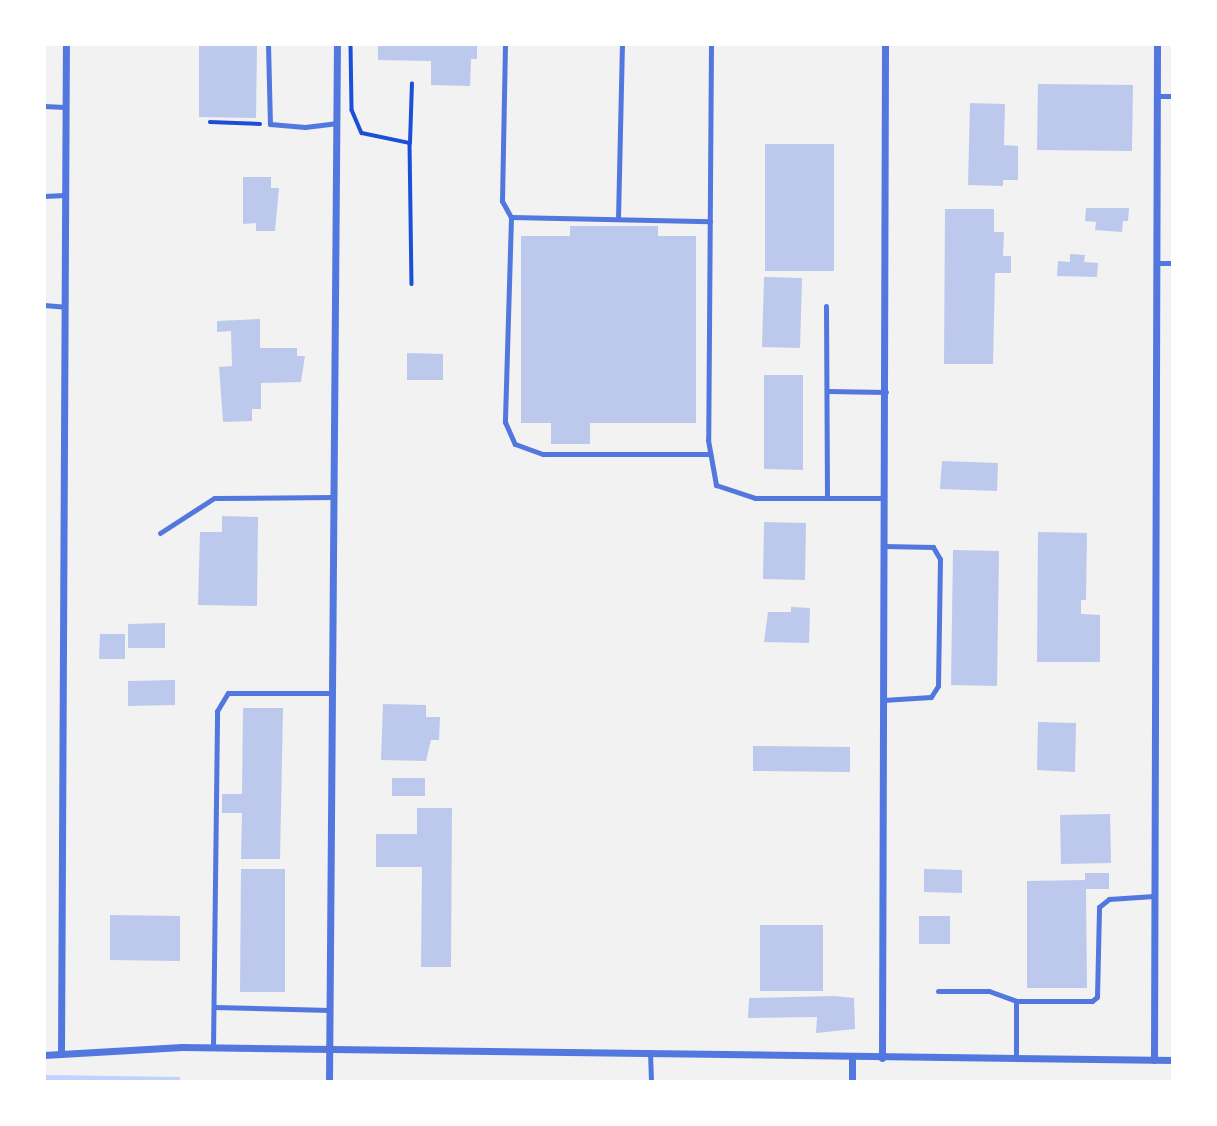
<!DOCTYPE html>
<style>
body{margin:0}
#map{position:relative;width:1217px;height:1126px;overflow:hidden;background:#f2f2f2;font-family:"PT Sans Narrow",sans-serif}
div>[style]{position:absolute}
.water>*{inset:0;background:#bfd3fe}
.building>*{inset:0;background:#bdc9ec}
.path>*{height:3.5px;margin:-1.75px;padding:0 1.75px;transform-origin:1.75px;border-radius:1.75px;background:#1d4ed8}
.service>*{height:5px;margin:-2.5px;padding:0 2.5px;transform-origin:2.5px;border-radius:2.5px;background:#5277de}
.minor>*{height:7px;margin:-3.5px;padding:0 3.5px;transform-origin:3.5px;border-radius:3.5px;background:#5277de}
span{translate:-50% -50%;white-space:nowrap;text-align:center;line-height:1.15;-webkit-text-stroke:5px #fff;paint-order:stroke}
.frame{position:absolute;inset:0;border:46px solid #fff;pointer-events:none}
</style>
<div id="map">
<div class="water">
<div style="clip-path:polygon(44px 1075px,180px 1077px,180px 1082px,44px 1082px)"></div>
</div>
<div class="building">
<div style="clip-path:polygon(199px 44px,257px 44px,256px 118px,199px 117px)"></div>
<div style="clip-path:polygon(378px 44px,477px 44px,477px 59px,471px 59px,470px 86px,431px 85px,431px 61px,378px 60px)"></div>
<div style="clip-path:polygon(1038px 84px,1133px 85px,1132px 151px,1037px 150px)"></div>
<div style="clip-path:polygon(970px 103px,1005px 104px,1004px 145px,1018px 146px,1018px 180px,1003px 180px,1003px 186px,968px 185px)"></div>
<div style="clip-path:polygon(765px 144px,834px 144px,834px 271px,765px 271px)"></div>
<div style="clip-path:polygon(243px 177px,271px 177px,271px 188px,279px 188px,275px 231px,256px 231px,256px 223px,243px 224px)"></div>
<div style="clip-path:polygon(1086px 208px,1129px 208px,1128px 221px,1123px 221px,1122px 232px,1095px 230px,1096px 222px,1085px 221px)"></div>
<div style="clip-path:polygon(945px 209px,994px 209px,994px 232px,1004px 232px,1003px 256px,1011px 256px,1011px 273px,995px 273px,993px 364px,944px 364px)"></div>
<div style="clip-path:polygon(570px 226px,658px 226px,658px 236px,696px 236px,696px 423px,590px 423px,590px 444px,551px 444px,551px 423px,521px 423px,521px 236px,570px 236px)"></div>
<div style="clip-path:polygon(1070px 254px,1085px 255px,1084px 262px,1098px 263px,1097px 277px,1057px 276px,1058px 261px,1070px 262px)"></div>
<div style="clip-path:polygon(764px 277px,802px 278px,800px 348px,762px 347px)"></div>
<div style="clip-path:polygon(260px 319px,260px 348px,297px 348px,297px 356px,305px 356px,301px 382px,261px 383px,261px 409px,252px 409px,252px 421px,223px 422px,219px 367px,232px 366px,231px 331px,217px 332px,217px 321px)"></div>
<div style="clip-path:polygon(407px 353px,443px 354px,443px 380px,407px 380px)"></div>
<div style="clip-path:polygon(764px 375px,803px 375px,803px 470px,764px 469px)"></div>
<div style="clip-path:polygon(942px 461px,998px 463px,997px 491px,940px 489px)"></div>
<div style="clip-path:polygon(222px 516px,258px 517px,257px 606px,198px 605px,200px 532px,222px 532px)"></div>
<div style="clip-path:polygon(764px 522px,806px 523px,805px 580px,763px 579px)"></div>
<div style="clip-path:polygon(1038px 532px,1087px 533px,1086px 600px,1081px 600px,1081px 614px,1100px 615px,1100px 662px,1037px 662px)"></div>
<div style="clip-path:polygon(953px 550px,999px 551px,997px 686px,951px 685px)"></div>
<div style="clip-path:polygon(791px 607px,810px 608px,809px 643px,764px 642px,768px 612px,791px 612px)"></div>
<div style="clip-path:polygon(165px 623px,165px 648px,128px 648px,128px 624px)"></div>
<div style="clip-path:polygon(100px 634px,125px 634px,125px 659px,99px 659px)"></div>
<div style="clip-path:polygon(175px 680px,175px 705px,128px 706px,128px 681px)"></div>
<div style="clip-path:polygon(383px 704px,426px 705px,426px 717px,440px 717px,439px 740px,431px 740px,426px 761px,381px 760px)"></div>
<div style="clip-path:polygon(243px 708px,283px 708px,280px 859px,241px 859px,242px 813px,222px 813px,222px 794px,242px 794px)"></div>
<div style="clip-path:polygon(1038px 722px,1076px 723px,1075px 772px,1037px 770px)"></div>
<div style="clip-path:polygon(753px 746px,850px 747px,850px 772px,753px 771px)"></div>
<div style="clip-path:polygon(392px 778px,425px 778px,425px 796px,392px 796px)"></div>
<div style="clip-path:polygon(417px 808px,452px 808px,451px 967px,421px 967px,422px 867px,376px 867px,376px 834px,417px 834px)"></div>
<div style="clip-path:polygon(1110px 814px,1111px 863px,1061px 864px,1060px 815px)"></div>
<div style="clip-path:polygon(241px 869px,285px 869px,285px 992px,240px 992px)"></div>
<div style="clip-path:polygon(924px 869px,962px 870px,962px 893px,924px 892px)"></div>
<div style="clip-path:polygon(1085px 873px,1109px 873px,1109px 889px,1086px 889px,1087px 988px,1027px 988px,1027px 881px,1085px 880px)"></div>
<div style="clip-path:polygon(110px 915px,180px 916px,180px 961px,110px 960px)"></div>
<div style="clip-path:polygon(919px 916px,950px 916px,950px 944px,919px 944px)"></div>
<div style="clip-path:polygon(760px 925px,823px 925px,823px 991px,760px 991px)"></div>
<div style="clip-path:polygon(834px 996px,854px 998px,855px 1029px,816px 1033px,817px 1017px,748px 1018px,749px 998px)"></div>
</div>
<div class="path">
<div style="left:351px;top:44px;width:66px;rotate:89.1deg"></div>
<div style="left:352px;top:110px;width:25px;rotate:67deg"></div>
<div style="left:362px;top:133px;width:49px;rotate:11.8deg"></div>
<div style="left:410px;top:143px;width:141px;rotate:89.2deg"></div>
<div style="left:210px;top:122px;width:50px;rotate:2.3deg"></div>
<div style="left:410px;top:143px;width:59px;rotate:-88.1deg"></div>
</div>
<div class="service">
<div style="left:268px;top:44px;width:80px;rotate:88.6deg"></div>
<div style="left:270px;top:124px;width:35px;rotate:5deg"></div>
<div style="left:305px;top:127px;width:31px;rotate:-7deg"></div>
<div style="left:505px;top:44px;width:157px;rotate:91.1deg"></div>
<div style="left:502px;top:201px;width:18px;rotate:61deg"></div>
<div style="left:511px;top:217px;width:199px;rotate:1.2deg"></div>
<div style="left:711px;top:44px;width:396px;rotate:90.4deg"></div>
<div style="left:708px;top:440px;width:46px;rotate:79.9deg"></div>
<div style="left:716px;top:485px;width:41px;rotate:18.4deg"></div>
<div style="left:755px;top:498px;width:129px"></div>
<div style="left:1157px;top:96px;width:16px"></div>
<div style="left:44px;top:106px;width:21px;rotate:3deg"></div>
<div style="left:44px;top:196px;width:21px;rotate:-3deg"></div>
<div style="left:511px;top:217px;width:205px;rotate:91.7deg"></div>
<div style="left:505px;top:422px;width:24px;rotate:66deg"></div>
<div style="left:515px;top:444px;width:30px;rotate:20deg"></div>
<div style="left:543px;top:454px;width:167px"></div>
<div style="left:618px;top:219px;width:175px;rotate:-88.7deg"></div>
<div style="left:1156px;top:263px;width:17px"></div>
<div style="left:44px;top:305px;width:21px;rotate:5deg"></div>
<div style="left:826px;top:306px;width:192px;rotate:89.7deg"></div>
<div style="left:827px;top:391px;width:59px;rotate:1deg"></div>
<div style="left:160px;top:533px;width:64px;rotate:-32.9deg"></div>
<div style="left:214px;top:498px;width:120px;rotate:-0.5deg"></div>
<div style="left:883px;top:700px;width:48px;rotate:-3.6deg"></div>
<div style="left:931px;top:697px;width:13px;rotate:-58deg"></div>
<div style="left:938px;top:686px;width:127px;rotate:-89.1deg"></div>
<div style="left:940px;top:559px;width:14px;rotate:-120deg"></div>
<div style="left:933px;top:547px;width:49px;rotate:-178.8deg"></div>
<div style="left:938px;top:991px;width:51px"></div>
<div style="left:989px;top:991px;width:29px;rotate:20deg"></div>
<div style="left:214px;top:1007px;width:116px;rotate:1.5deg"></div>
<div style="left:213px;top:1047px;width:336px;rotate:-89.3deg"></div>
<div style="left:217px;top:711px;width:21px;rotate:-59deg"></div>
<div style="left:228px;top:693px;width:104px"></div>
<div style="left:650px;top:1052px;width:30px;rotate:88deg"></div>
<div style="left:1016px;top:1059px;width:58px;rotate:-90deg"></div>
<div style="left:1016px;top:1001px;width:76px"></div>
<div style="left:1092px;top:1001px;width:6px;rotate:-39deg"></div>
<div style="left:1097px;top:997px;width:90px;rotate:-88.7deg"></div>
<div style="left:1099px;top:907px;width:13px;rotate:-39deg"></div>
<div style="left:1109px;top:899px;width:45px;rotate:-3.8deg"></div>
</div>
<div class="minor">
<div style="left:61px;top:1054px;width:1010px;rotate:-89.72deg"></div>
<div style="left:44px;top:1055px;width:138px;rotate:-3.3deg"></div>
<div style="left:182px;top:1047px;width:991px;rotate:0.75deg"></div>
<div style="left:882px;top:1058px;width:1014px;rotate:-89.83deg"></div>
<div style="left:1154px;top:1060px;width:1016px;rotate:-89.83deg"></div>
<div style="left:329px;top:1082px;width:1038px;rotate:-89.56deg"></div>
<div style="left:852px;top:1082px;width:24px;rotate:-90deg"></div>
</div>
<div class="frame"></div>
</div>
